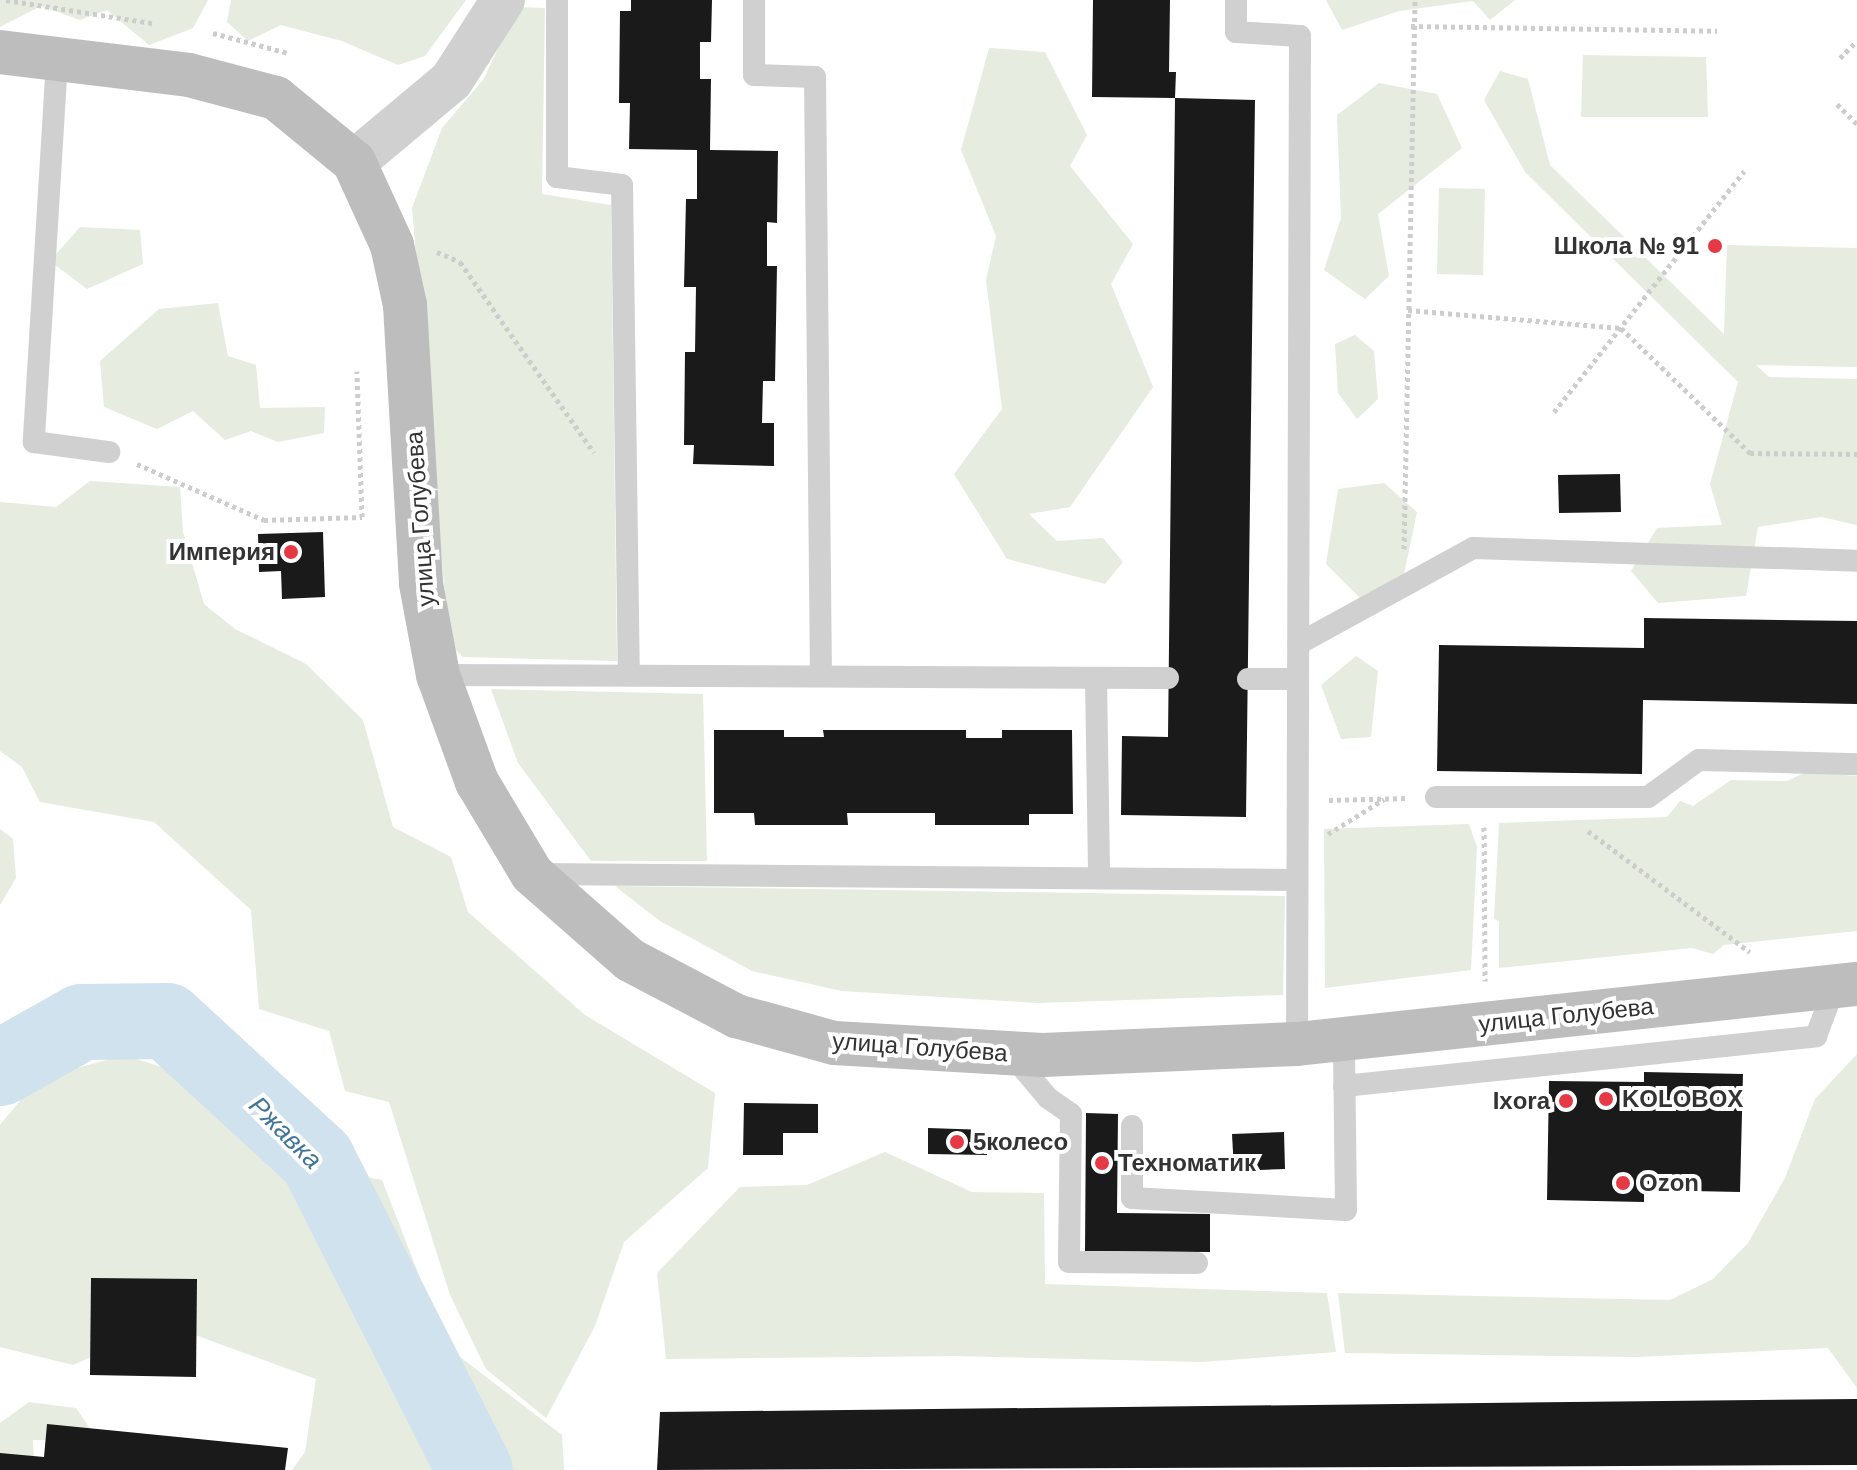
<!DOCTYPE html>
<meta charset="utf-8">
<style>
body{margin:0}
#map{position:relative;width:1857px;height:1470px;overflow:hidden;background:#fff;font-family:Arial,sans-serif}
div>[style]{position:absolute}
.green>*{inset:0;background:#e6ecdf}
.river>*{height:76px;margin:-38px;padding:0 38px;transform-origin:38px;border-radius:38px;background:#cfe2ee}
.building>*{inset:0;background:#1a1a1a}
.path>*{height:5px;margin-top:-2.5px;transform-origin:0;background:repeating-linear-gradient(90deg,#cdcdcd 0 4px,transparent 0 8px)}
.lane>*{height:22px;margin:-11px;padding:0 11px;transform-origin:11px;border-radius:11px;background:#d0d0d0}
.street>*{height:44px;margin:-22px;padding:0 22px;transform-origin:22px;border-radius:22px;background:#d0d0d0}
.secondary>*{height:44px;margin:-22px;padding:0 22px;transform-origin:22px;border-radius:22px;background:#bdbdbd}
.dots>*{width:22px;height:22px;translate:-50% -50%;box-sizing:border-box;border:4px solid #fff;border-radius:50%}
span{translate:-50% -50%;white-space:nowrap;text-align:center;line-height:1.15;-webkit-text-stroke:8px #fff;paint-order:stroke}
.poi-label{font-size:24px;color:#333;font-weight:700}
.right{translate:-100% -50%;text-align:right}
.left{translate:0 -50%;text-align:left}
.street-label{font-size:24px;color:#333}
.water-label{font-size:26px;color:#3f7597;font-style:italic}
</style>
<div id="map">
<div class="green">
<div style="clip-path:polygon(0 0,208px 0,193px 28px,149px 45px,107px 10px,80px 20px,41px 6px,0 27px)"></div>
<div style="clip-path:polygon(231px 0,466px 0,425px 56px,398px 65px,342px 41px,281px 25px,248px 41px,227px 22px)"></div>
<div style="clip-path:polygon(1326px 0,1515px 0,1490px 20px,1473px 1px,1399px 11px,1342px 30px)"></div>
<div style="clip-path:polygon(518px 7px,545px 8px,542px 194px,611px 205px,617px 661px,463px 657px,449px 644px,412px 208px,442px 128px,483px 80px)"></div>
<div style="clip-path:polygon(989px 48px,1045px 52px,1087px 135px,1070px 166px,1133px 244px,1111px 284px,1153px 387px,1070px 507px,1029px 514px,1057px 541px,1103px 538px,1123px 562px,1105px 584px,1007px 559px,954px 474px,1002px 409px,986px 280px,996px 236px,961px 150px)"></div>
<div style="clip-path:polygon(1583px 55px,1706px 57px,1708px 117px,1581px 117px)"></div>
<div style="clip-path:polygon(1500px 71px,1528px 79px,1550px 165px,1724px 334px,1727px 245px,1857px 248px,1857px 367px,1756px 365px,1769px 377px,1857px 379px,1857px 525px,1821px 517px,1758px 527px,1746px 596px,1658px 603px,1631px 571px,1657px 528px,1722px 525px,1710px 484px,1738px 382px,1525px 172px,1484px 100px)"></div>
<div style="clip-path:polygon(1379px 83px,1437px 94px,1462px 148px,1378px 214px,1389px 276px,1365px 299px,1324px 270px,1341px 218px,1337px 115px)"></div>
<div style="clip-path:polygon(1439px 188px,1485px 189px,1483px 275px,1437px 274px)"></div>
<div style="clip-path:polygon(80px 227px,140px 230px,143px 264px,87px 289px,50px 261px)"></div>
<div style="clip-path:polygon(218px 303px,228px 356px,256px 365px,260px 408px,325px 407px,324px 433px,278px 442px,251px 431px,225px 440px,193px 411px,157px 429px,104px 407px,100px 361px,159px 309px)"></div>
<div style="clip-path:polygon(1355px 335px,1374px 351px,1378px 399px,1357px 419px,1338px 393px,1335px 344px)"></div>
<div style="clip-path:polygon(90px 481px,180px 487px,183px 532px,204px 604px,235px 629px,306px 664px,363px 720px,393px 827px,451px 857px,468px 912px,585px 1015px,715px 1093px,708px 1168px,624px 1242px,595px 1326px,546px 1418px,486px 1369px,450px 1295px,389px 1102px,345px 1091px,329px 1031px,259px 1009px,251px 910px,154px 822px,40px 802px,22px 767px,0 751px,0 502px,56px 507px)"></div>
<div style="clip-path:polygon(1384px 483px,1417px 512px,1404px 574px,1362px 600px,1326px 564px,1338px 489px)"></div>
<div style="clip-path:polygon(1356px 656px,1378px 671px,1371px 737px,1341px 739px,1321px 685px)"></div>
<div style="clip-path:polygon(491px 689px,703px 694px,707px 861px,591px 861px,518px 763px)"></div>
<div style="clip-path:polygon(1806px 772px,1857px 776px,1857px 931px,1724px 945px,1713px 954px,1692px 948px,1499px 968px,1499px 921px,1494px 919px,1499px 823px,1667px 817px,1680px 801px,1693px 806px,1731px 780px,1787px 781px)"></div>
<div style="clip-path:polygon(1469px 824px,1477px 847px,1471px 970px,1325px 988px,1324px 829px)"></div>
<div style="clip-path:polygon(0 829px,13px 839px,16px 878px,0 905px)"></div>
<div style="clip-path:polygon(615px 886px,1285px 896px,1283px 995px,1038px 1003px,842px 991px,752px 971px,660px 921px)"></div>
<div style="clip-path:polygon(1857px 1054px,1857px 1388px,1828px 1348px,1636px 1357px,1345px 1353px,1338px 1293px,1670px 1300px,1713px 1279px,1748px 1243px,1785px 1178px,1815px 1099px)"></div>
<div style="clip-path:polygon(124px 1055px,205px 1081px,226px 1110px,296px 1117px,339px 1172px,382px 1180px,447px 1347px,562px 1435px,564px 1470px,292px 1470px,305px 1452px,316px 1379px,165px 1324px,73px 1365px,0 1347px,0 1125px,38px 1079px)"></div>
<div style="clip-path:polygon(885px 1152px,972px 1192px,1044px 1193px,1045px 1284px,1327px 1293px,1336px 1352px,1202px 1362px,957px 1356px,666px 1359px,657px 1273px,740px 1187px,807px 1185px)"></div>
<div style="clip-path:polygon(29px 1402px,76px 1408px,98px 1440px,33px 1440px,34px 1470px,0 1470px,0 1423px)"></div>
</div>
<div class="river">
<div style="left:0;top:1068px;width:94px;rotate:-29.3deg"></div>
<div style="left:82px;top:1022px;width:85px;rotate:-0.7deg"></div>
<div style="left:167px;top:1021px;width:204px;rotate:42.6deg"></div>
<div style="left:317px;top:1159px;width:349px;rotate:63.1deg"></div>
</div>
<div class="building">
<div style="clip-path:polygon(631px 0,712px 0,711px 42px,700px 42px,700px 79px,711px 79px,710px 150px,778px 151px,777px 223px,767px 222px,767px 266px,777px 266px,775px 381px,763px 381px,762px 423px,774px 423px,774px 466px,693px 464px,694px 445px,684px 445px,685px 352px,695px 352px,696px 287px,684px 287px,686px 199px,697px 199px,697px 150px,629px 149px,630px 103px,619px 103px,620px 11px,631px 11px)"></div>
<div style="clip-path:polygon(1093px 0,1170px 0,1169px 72px,1176px 72px,1175px 98px,1255px 100px,1246px 817px,1121px 815px,1122px 736px,1168px 737px,1175px 98px,1092px 97px)"></div>
<div style="clip-path:polygon(1620px 474px,1621px 512px,1559px 513px,1558px 475px)"></div>
<div style="clip-path:polygon(323px 532px,325px 597px,282px 599px,281px 571px,259px 572px,258px 534px)"></div>
<div style="clip-path:polygon(1644px 618px,1857px 621px,1857px 704px,1643px 700px,1642px 774px,1437px 771px,1439px 645px,1644px 648px)"></div>
<div style="clip-path:polygon(714px 730px,784px 730px,784px 737px,824px 737px,823px 730px,966px 730px,966px 738px,1002px 738px,1002px 730px,1072px 730px,1073px 814px,1029px 814px,1029px 825px,935px 825px,935px 813px,847px 813px,848px 825px,755px 825px,754px 813px,714px 813px)"></div>
<div style="clip-path:polygon(1644px 1072px,1743px 1074px,1740px 1192px,1644px 1190px,1644px 1202px,1547px 1200px,1549px 1081px,1644px 1082px)"></div>
<div style="clip-path:polygon(744px 1103px,818px 1104px,818px 1133px,783px 1133px,783px 1155px,743px 1155px)"></div>
<div style="clip-path:polygon(1086px 1113px,1118px 1114px,1117px 1213px,1210px 1214px,1210px 1252px,1085px 1251px)"></div>
<div style="clip-path:polygon(928px 1128px,987px 1130px,987px 1155px,928px 1154px)"></div>
<div style="clip-path:polygon(1284px 1132px,1285px 1169px,1234px 1171px,1232px 1134px)"></div>
<div style="clip-path:polygon(91px 1278px,197px 1279px,196px 1377px,90px 1375px)"></div>
<div style="clip-path:polygon(1857px 1399px,1857px 1465px,657px 1470px,660px 1412px)"></div>
<div style="clip-path:polygon(47px 1424px,288px 1448px,285px 1470px,0 1470px,0 1453px,44px 1457px)"></div>
</div>
<div class="path">
<div style="left:6px;top:0;width:148px;rotate:9deg"></div>
<div style="left:1411px;top:26px;width:306px;rotate:0.9deg"></div>
<div style="left:213px;top:33px;width:78px;rotate:14.9deg"></div>
<div style="left:1840px;top:58px;width:24px;rotate:-45deg"></div>
<div style="left:1837px;top:104px;width:28px;rotate:45deg"></div>
<div style="left:437px;top:252px;width:25px;rotate:23deg"></div>
<div style="left:460px;top:262px;width:233px;rotate:54.9deg"></div>
<div style="left:1408px;top:310px;width:214px;rotate:4.8deg"></div>
<div style="left:1621px;top:328px;width:180px;rotate:44.1deg"></div>
<div style="left:1750px;top:453px;width:107px;rotate:0.5deg"></div>
<div style="left:1554px;top:412px;width:307px;rotate:-51.7deg"></div>
<div style="left:137px;top:464px;width:139px;rotate:23.8deg"></div>
<div style="left:264px;top:520px;width:98px;rotate:-1.8deg"></div>
<div style="left:362px;top:517px;width:146px;rotate:-92deg"></div>
<div style="left:1404px;top:549px;width:549px;rotate:-88.85deg"></div>
<div style="left:1329px;top:800px;width:78px;rotate:-1.5deg"></div>
<div style="left:1484px;top:827px;width:154px;rotate:89.6deg"></div>
<div style="left:1588px;top:831px;width:202px;rotate:36.8deg"></div>
<div style="left:1328px;top:834px;width:66px;rotate:-32deg"></div>
</div>
<div class="lane">
<div style="left:557px;top:0;width:177px;rotate:90deg"></div>
<div style="left:557px;top:177px;width:65px;rotate:7deg"></div>
<div style="left:622px;top:185px;width:490px;rotate:89.2deg"></div>
<div style="left:754px;top:0;width:75px;rotate:90deg"></div>
<div style="left:754px;top:75px;width:61px;rotate:1.9deg"></div>
<div style="left:815px;top:77px;width:599px;rotate:89.43deg"></div>
<div style="left:1236px;top:0;width:32px;rotate:90deg"></div>
<div style="left:1236px;top:32px;width:64px;rotate:3.6deg"></div>
<div style="left:1300px;top:36px;width:1008px;rotate:90.17deg"></div>
<div style="left:57px;top:61px;width:382px;rotate:93.5deg"></div>
<div style="left:34px;top:442px;width:76px;rotate:7.6deg"></div>
<div style="left:1298px;top:644px;width:200px;rotate:-28.7deg"></div>
<div style="left:1473px;top:548px;width:384px;rotate:1.9deg"></div>
<div style="left:438px;top:675px;width:730px;rotate:0.24deg"></div>
<div style="left:1096px;top:678px;width:200px;rotate:89.1deg"></div>
<div style="left:1248px;top:679px;width:50px"></div>
<div style="left:1436px;top:797px;width:212px"></div>
<div style="left:1648px;top:797px;width:63px;rotate:-36deg"></div>
<div style="left:1699px;top:760px;width:158px;rotate:1.5deg"></div>
<div style="left:535px;top:874px;width:762px;rotate:0.45deg"></div>
<div style="left:1011px;top:1054px;width:57px;rotate:49.9deg"></div>
<div style="left:1048px;top:1098px;width:28px;rotate:35deg"></div>
<div style="left:1071px;top:1114px;width:148px;rotate:90.8deg"></div>
<div style="left:1069px;top:1262px;width:128px;rotate:0.4deg"></div>
<div style="left:1344px;top:1086px;width:475px;rotate:-6deg"></div>
<div style="left:1816px;top:1036px;width:53px;rotate:-69.2deg"></div>
<div style="left:1132px;top:1126px;width:72px;rotate:90deg"></div>
<div style="left:1132px;top:1198px;width:214px;rotate:3.2deg"></div>
<div style="left:1346px;top:1210px;width:171px;rotate:-90.7deg"></div>
</div>
<div class="street">
<div style="left:354px;top:162px;width:126px;rotate:-39.9deg"></div>
<div style="left:451px;top:81px;width:96px;rotate:-57.3deg"></div>
</div>
<div class="secondary">
<div style="left:0;top:52px;width:190px;rotate:6.9deg"></div>
<div style="left:189px;top:75px;width:90px;rotate:14.8deg"></div>
<div style="left:276px;top:98px;width:101px;rotate:39.4deg"></div>
<div style="left:354px;top:162px;width:91px;rotate:65.4deg"></div>
<div style="left:392px;top:245px;width:61px;rotate:77.8deg"></div>
<div style="left:405px;top:305px;width:279px;rotate:86.7deg"></div>
<div style="left:421px;top:584px;width:93px;rotate:79.4deg"></div>
<div style="left:438px;top:675px;width:114px;rotate:70deg"></div>
<div style="left:477px;top:782px;width:107px;rotate:59.1deg"></div>
<div style="left:532px;top:874px;width:130px;rotate:41.3deg"></div>
<div style="left:630px;top:960px;width:120px;rotate:27.8deg"></div>
<div style="left:736px;top:1016px;width:102px;rotate:15.4deg"></div>
<div style="left:834px;top:1043px;width:209px;rotate:3.3deg"></div>
<div style="left:1043px;top:1055px;width:254px;rotate:-2.5deg"></div>
<div style="left:1297px;top:1044px;width:563px;rotate:-6.12deg"></div>
</div>
<div class="dots">
<div style="left:1715px;top:246px;background:#e63946"></div>
<div style="left:291px;top:552px;background:#e63946"></div>
<div style="left:1606px;top:1099px;background:#e63946"></div>
<div style="left:1566px;top:1101px;background:#e63946"></div>
<div style="left:957px;top:1142px;background:#e63946"></div>
<div style="left:1102px;top:1163px;background:#e63946"></div>
<div style="left:1623px;top:1183px;background:#e63946"></div>
</div>
<div class="poi-label">
<span class="right" style="left:1699px;top:246px">Школа № 91</span>
<span class="right" style="left:275px;top:552px">Империя</span>
<span class="left" style="left:1622px;top:1099px">KOLOBOX</span>
<span class="right" style="left:1550px;top:1101px">Ixora</span>
<span class="left" style="left:973px;top:1142px">5колесо</span>
<span class="left" style="left:1118px;top:1163px">Техноматик</span>
<span class="left" style="left:1639px;top:1183px">Ozon</span>
</div>
<div class="street-label">
<span style="left:420px;top:519px;rotate:-94deg">улица Голубева</span>
<span style="left:1566px;top:1015px;rotate:-6deg">улица Голубева</span>
<span style="left:920px;top:1047px;rotate:4deg">улица Голубева</span>
</div>
<div class="water-label">
<span style="left:285px;top:1133px;rotate:45deg">Ржавка</span>
</div>
</div>
